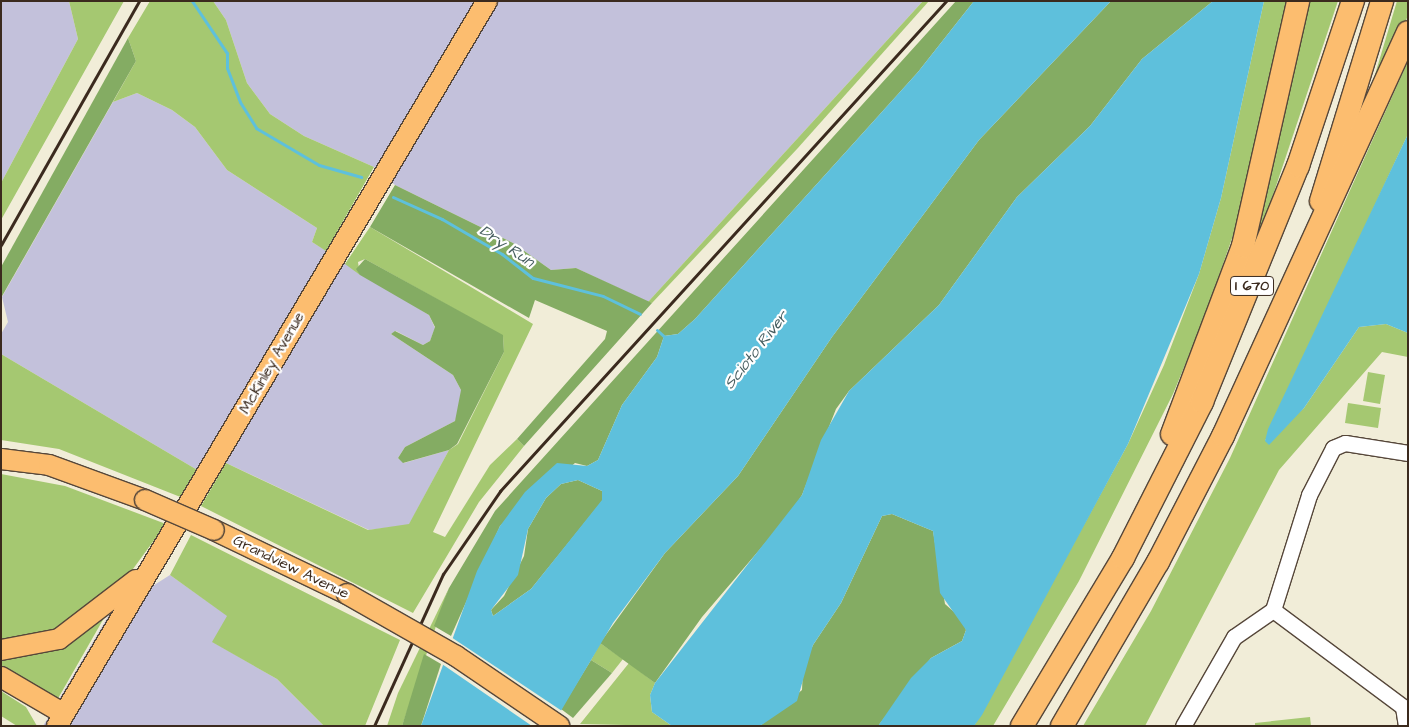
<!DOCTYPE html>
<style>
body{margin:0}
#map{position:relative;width:1409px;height:727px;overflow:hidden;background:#f1edd8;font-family:"Architects Daughter",sans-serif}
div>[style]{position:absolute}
.industrial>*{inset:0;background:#c3c1db}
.green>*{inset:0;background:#a5c871}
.forest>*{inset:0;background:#84ac63}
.water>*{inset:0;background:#5ec0dc}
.pier>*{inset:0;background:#f1edd8}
.stream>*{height:3px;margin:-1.5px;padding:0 1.5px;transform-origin:1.5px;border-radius:1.5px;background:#5ec0dc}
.roads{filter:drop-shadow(1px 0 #56473a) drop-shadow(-1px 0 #56473a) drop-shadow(0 1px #56473a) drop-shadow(0 -1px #56473a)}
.minor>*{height:15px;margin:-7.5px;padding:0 7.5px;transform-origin:7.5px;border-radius:7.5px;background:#fff}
.major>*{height:20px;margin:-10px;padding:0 10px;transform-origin:10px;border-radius:10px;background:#fcbd6f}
.highway>*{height:22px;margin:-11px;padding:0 11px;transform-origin:11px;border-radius:11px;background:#fcbd6f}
.rail>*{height:3px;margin:-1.5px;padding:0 1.5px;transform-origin:1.5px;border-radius:1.5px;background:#3b2a1e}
.bridges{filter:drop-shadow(1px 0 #56473a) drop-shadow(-1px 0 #56473a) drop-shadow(0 1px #56473a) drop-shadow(0 -1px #56473a)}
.major-bridge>*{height:20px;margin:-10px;padding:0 10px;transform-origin:10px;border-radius:10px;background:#fcbd6f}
span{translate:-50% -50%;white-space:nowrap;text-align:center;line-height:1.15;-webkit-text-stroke:4.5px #fff;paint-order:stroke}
.shield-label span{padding:1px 4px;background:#fff;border:1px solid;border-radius:4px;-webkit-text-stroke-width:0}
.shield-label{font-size:14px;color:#3b2a1e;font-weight:700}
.street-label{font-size:15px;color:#3b2a1e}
.water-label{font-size:16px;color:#475e60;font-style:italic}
.frame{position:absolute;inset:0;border:2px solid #3b2a1e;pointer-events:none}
</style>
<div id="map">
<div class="industrial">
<div style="clip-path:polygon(1px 1px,69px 1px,78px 39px,1px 183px)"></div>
<div style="clip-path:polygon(213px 1px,923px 1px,648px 302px,576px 268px,551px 270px,513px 243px,395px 185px,374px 167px,304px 136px,270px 114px,247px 83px,226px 20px)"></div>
<div style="clip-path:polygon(137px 93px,172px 110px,195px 127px,227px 170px,317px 228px,312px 242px,429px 315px,435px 328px,430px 341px,423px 345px,396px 331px,391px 334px,453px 375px,461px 390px,460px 410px,455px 421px,405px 447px,398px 458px,404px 463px,449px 450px,409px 525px,369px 530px,226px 463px,199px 471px,1px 354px,1px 334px,8px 322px,2px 297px,113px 102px)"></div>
<div style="clip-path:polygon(170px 575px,228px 616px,213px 642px,277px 679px,324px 726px,43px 726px,110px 613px)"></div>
</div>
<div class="green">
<div style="clip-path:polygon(69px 1px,124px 1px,1px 220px,1px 183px,78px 39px)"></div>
<div style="clip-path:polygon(150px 1px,213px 1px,226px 20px,247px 83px,270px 114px,304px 136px,374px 167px,326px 251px,312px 242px,317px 228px,227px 170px,195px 127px,172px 110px,137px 93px,113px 102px,136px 61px,128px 38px)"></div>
<div style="clip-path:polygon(923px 1px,929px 1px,797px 149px,652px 303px,648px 302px)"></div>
<div style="clip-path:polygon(1264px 1px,1288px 1px,1245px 201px,1204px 319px,1173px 394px,1079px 581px,993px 726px,974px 726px,1128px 444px,1164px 365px,1199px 274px,1221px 198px)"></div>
<div style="clip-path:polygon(1307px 1px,1338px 1px,1262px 228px,1257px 227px)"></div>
<div style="clip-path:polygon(1397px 1px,1408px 1px,1408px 16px,1371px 88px)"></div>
<div style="clip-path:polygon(1408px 61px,1408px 134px,1265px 441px,1304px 408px,1359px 327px,1386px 324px,1408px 333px,1408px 357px,1382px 352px,1279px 470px,1145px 726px,1083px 726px,1151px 611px,1230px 458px)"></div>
<div style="clip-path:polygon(370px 227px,533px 324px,433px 532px,445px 537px,490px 465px,517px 439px,524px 446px,479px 502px,413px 613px,201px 506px,226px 463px,368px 530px,409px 524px,449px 450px,458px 444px,504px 352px,503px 336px,365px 259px,358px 262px,360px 275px,345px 264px)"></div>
<div style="clip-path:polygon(1px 354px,199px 471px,183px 498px,59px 449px,1px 440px)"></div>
<div style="clip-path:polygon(1368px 372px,1385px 375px,1380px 404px,1363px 401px)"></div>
<div style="clip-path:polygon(1348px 403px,1381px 408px,1378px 428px,1345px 423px)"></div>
<div style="clip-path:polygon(1px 474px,65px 486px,166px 524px,119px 588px,67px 629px,1px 646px)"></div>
<div style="clip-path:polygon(191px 535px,400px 640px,365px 726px,324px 726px,277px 679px,212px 642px,227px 616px,170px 575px)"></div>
<div style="clip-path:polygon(449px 588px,402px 726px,387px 726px,398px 693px)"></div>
<div style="clip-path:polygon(108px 611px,56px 702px,1px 670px,1px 654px)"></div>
<div style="clip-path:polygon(600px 643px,623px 659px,612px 673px,591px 660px)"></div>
<div style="clip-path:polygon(629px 663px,655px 683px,650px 695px,652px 712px,672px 726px,580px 724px)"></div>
<div style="clip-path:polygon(1px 691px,26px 707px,37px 726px,17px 726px,1px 716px)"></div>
<div style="clip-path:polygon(1310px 717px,1311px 726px,1255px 726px,1255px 723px)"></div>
</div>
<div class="forest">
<div style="clip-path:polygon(956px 1px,974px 1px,918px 72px,695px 319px,678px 334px,664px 336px,657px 357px,622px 405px,598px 460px,587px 466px,575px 463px,500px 526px,451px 636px,434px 626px,449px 588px,495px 511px)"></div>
<div style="clip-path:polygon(1111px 1px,1213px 1px,1142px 59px,1090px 126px,1017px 197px,939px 305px,849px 391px,836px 409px,802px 495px,790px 514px,702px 617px,655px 683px,600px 643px,665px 553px,738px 476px,832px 337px,979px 140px)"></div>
<div style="clip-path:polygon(128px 38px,136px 61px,1px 298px,1px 267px)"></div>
<div style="clip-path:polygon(395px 185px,513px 243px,551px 270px,576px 268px,652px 303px,524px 446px,517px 439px,605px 339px,607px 331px,535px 300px,529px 318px,370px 227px)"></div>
<div style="clip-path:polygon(365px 259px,503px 335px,504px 352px,457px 444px,449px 450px,403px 463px,398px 458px,405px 447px,455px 421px,461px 390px,453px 375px,391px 334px,395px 331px,423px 345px,430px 341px,435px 327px,429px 315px,360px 275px,356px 269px)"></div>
<div style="clip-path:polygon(578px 480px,602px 491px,603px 500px,531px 589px,493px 616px,491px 610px,504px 596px,524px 556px,528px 529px,546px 498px,561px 484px)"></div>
<div style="clip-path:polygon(892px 514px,933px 531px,945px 604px,962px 619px,966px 630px,962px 641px,931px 658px,878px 726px,760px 726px,802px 690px,803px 668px,813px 645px,841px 603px,882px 516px)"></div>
<div style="clip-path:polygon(424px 654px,441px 664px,421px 726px,402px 726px)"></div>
<div style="clip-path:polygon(591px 660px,612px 673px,573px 718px,561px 709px)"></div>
</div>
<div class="water">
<div style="clip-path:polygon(evenodd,974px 1px,1111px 1px,979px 140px,832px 337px,738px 476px,665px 553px,613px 623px,552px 726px,421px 726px,477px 571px,500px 526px,525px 492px,557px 463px,587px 466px,598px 460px,622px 405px,657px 357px,664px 336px,678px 334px,695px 319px,918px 72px,974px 1px,578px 480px,602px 491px,602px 500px,531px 589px,493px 616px,491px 610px,518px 575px,528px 529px,546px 498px,561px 484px,578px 480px)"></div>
<div style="clip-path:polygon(1213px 1px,1264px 1px,1221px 198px,1199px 274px,1128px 444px,982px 715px,974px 726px,878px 726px,911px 678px,931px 658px,962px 641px,966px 630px,940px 593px,933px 531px,892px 514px,882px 516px,841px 603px,813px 645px,797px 701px,760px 726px,672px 726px,652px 712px,650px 695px,655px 683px,802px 495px,821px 440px,849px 391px,939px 305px,1017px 197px,1090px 126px,1142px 59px)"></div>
<div style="clip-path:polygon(1408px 134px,1408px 333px,1386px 324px,1359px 327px,1304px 408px,1269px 445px,1265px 441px,1268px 429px)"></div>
</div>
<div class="pier">
<div style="clip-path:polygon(448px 635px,562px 711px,555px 726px,532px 726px,439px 662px)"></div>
</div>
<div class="stream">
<div style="left:192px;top:1px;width:63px;rotate:56.1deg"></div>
<div style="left:227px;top:53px;width:15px;rotate:90deg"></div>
<div style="left:227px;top:68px;width:36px;rotate:69deg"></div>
<div style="left:240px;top:102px;width:31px;rotate:58deg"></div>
<div style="left:256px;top:128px;width:73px;rotate:30.4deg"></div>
<div style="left:319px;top:165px;width:44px;rotate:15.9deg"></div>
<div style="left:393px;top:197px;width:54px;rotate:24.2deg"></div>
<div style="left:442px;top:219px;width:69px;rotate:30.3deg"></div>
<div style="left:502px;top:254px;width:39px;rotate:38deg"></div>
<div style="left:533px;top:278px;width:72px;rotate:14.4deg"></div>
<div style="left:603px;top:296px;width:41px;rotate:25.9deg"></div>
<div style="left:657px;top:330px;width:12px;rotate:42deg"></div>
</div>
<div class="roads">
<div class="minor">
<div style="left:1273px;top:610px;width:162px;rotate:36.7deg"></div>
<div style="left:1403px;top:707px;width:19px;rotate:81deg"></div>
<div style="left:1183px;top:726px;width:103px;rotate:-60.2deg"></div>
<div style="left:1234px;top:637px;width:47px;rotate:-34.7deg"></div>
<div style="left:1273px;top:610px;width:121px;rotate:-72.6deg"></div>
<div style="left:1309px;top:495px;width:53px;rotate:-62.9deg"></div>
<div style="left:1333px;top:448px;width:13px;rotate:-23deg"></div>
<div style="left:1345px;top:443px;width:64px;rotate:9deg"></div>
</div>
<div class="major">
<div style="left:1px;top:459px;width:48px;rotate:7.1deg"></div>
<div style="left:49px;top:465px;width:102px;rotate:20deg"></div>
<div style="left:214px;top:530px;width:148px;rotate:25.7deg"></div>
<div style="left:1px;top:650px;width:59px;rotate:-10.7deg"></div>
<div style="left:59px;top:639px;width:97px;rotate:-37.5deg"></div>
<div style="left:1px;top:677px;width:73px;rotate:30.4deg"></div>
<div style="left:57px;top:726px;width:843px;rotate:-59.33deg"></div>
</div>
<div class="highway">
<div style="left:1321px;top:201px;width:209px;rotate:-73deg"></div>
<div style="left:1172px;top:434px;width:201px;rotate:-69.3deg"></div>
<div style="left:1243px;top:246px;width:251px;rotate:-77.3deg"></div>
<div style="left:1022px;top:726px;width:196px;rotate:-59deg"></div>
<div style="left:1123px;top:558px;width:175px;rotate:-63.1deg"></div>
<div style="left:1202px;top:402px;width:255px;rotate:-67.9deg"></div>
<div style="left:1298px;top:166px;width:174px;rotate:-71.6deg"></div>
<div style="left:1062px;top:726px;width:190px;rotate:-59.7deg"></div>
<div style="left:1158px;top:562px;width:142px;rotate:-62.7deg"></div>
<div style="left:1223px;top:436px;width:444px;rotate:-65.4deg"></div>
</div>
</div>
<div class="rail">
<div style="left:1px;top:245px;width:280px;rotate:-60.5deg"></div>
<div style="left:374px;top:726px;width:167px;rotate:-65.6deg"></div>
<div style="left:443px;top:574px;width:101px;rotate:-55.5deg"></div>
<div style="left:500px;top:491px;width:663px;rotate:-47.69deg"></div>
</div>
<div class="bridges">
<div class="major-bridge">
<div style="left:145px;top:500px;width:75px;rotate:23.5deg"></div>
<div style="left:347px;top:594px;width:125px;rotate:29.6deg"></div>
<div style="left:456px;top:656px;width:125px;rotate:34.2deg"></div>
</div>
</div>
<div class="shield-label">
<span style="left:1252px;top:286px">I 670</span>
</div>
<div class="street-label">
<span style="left:272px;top:363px;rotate:-60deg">McKinley Avenue</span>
<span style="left:291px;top:567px;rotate:26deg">Grandview Avenue</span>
</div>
<div class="water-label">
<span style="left:507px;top:246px;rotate:34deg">Dry Run</span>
<span style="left:756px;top:350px;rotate:-52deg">Scioto River</span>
</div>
<div class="frame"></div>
</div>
